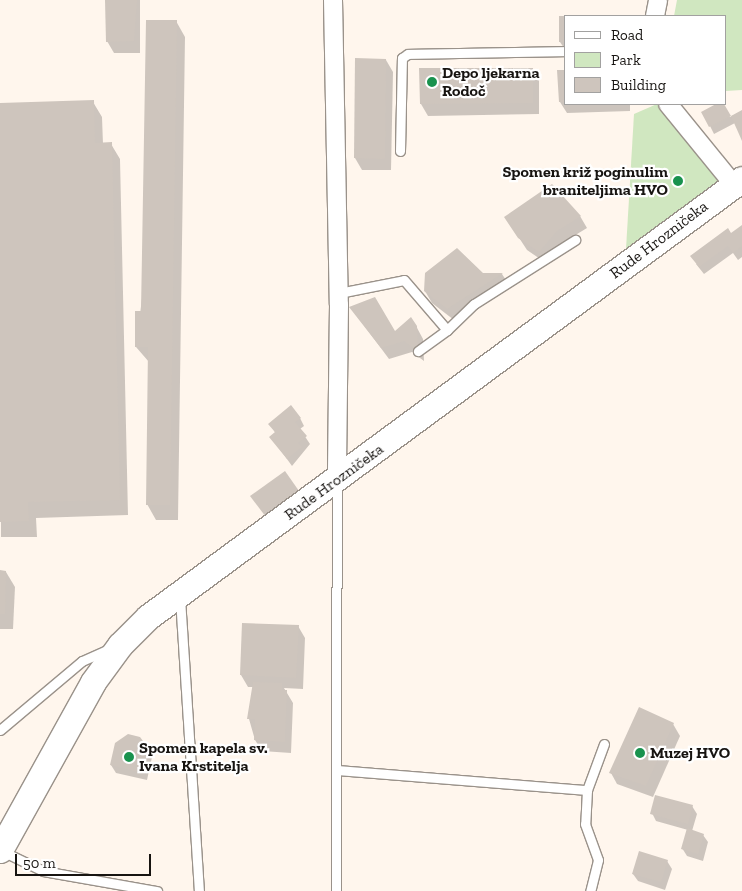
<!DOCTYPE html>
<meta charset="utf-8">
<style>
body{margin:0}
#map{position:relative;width:742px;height:891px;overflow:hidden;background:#fff6ed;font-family:"Zilla Slab",serif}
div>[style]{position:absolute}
.green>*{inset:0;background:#d0e7c0}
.shadow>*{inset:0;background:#0003}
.building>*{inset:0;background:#cec5bd}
.roads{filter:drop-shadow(1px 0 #9a928a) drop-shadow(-1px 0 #9a928a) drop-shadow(0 1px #9a928a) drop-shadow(0 -1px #9a928a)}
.lane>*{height:9px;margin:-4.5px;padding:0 4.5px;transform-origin:4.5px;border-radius:4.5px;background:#fff}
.street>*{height:18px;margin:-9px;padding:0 9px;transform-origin:9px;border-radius:9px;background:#fff}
.secondary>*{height:25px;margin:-12.5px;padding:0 12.5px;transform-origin:12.5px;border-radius:12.5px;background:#fff}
.dots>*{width:14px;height:14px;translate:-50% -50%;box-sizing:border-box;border:2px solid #fff;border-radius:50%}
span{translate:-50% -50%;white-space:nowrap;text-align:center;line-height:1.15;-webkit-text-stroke:4.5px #fff;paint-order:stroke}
.poi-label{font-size:16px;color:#171411;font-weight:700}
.left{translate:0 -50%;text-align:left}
.right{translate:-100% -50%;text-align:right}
.street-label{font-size:16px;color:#171411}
.legend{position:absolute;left:564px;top:15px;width:162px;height:90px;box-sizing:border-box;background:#fff;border:1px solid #a2a1a0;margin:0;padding:6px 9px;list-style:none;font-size:15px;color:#171411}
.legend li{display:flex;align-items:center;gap:10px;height:25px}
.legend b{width:25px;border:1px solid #a2a1a0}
.scale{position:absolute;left:15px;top:854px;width:136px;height:22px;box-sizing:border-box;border:2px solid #171411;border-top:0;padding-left:6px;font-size:15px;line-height:18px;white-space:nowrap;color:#171411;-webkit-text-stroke:4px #fff;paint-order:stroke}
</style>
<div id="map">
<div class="green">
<div style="clip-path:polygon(677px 0,742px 0,742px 90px,726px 91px,726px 16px,674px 16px)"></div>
<div style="clip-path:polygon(657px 104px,668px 104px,734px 185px,639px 256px,626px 249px,634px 114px)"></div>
</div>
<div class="shadow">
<div style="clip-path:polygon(107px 0,140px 0,140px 53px,114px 53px,107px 41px)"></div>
<div style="clip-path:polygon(560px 17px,566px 17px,566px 51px,560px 42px)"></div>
<div style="clip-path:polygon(176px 21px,185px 37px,178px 520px,156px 520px,147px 504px,149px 362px,136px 347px)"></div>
<div style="clip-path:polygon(386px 60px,393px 72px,391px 170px,362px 170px,355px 158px)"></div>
<div style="clip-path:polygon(533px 69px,539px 81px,539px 114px,428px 116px,421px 104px,420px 70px)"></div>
<div style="clip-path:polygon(566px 71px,566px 104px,630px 104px,630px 111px,567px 113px,560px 102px)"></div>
<div style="clip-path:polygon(93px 102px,102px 117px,103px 144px,111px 144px,120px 159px,128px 515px,36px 518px,37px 537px,1px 537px,0 104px)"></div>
<div style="clip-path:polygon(719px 104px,730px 117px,742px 111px,742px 138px,735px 123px,714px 134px,703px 112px)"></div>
<div style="clip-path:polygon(580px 216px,587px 228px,564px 242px,546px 263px,527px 250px,506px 218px)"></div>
<div style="clip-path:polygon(742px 226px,742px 257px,738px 260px,733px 253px,704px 274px,696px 264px)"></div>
<div style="clip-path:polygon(483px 274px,502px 274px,509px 285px,454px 320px,432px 303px,425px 291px)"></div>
<div style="clip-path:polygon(351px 308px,395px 333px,416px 326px,423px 339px,424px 361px,412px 352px,389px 359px)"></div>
<div style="clip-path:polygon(300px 418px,304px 426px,300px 429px,310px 444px,292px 466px,271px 437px,276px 434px,270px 424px)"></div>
<div style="clip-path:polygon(0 572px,6px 572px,15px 587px,13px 629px,0 629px)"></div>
<div style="clip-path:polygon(243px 624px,298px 626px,305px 638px,303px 689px,284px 688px,293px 703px,291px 753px,262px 751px,255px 740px,249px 719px,253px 687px,248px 687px,241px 675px)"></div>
<div style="clip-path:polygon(673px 724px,680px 736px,653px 797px,617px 784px,611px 773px)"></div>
<div style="clip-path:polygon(148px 749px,152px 757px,147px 780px,116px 773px,111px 765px)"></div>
<div style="clip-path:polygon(692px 806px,697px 814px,692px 831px,703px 835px,708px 842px,703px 861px,687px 856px,682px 848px,688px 830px,656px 821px,652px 813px)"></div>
<div style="clip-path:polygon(667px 861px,672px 869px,665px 890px,638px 881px,633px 874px)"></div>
</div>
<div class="building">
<div style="clip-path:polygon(105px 0,137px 0,134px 41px,106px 42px)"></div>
<div style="clip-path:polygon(559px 16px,566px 16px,566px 42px,559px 42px)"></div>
<div style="clip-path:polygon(146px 20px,177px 20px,170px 505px,146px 505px,148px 347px,135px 347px,135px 311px,141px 311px)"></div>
<div style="clip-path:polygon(355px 58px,386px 59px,385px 159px,354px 158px)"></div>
<div style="clip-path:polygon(419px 68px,533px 68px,533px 103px,420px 104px)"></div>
<div style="clip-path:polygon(557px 70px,566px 70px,566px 102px,559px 102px)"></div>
<div style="clip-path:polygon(94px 100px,95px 143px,112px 142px,120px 500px,28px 502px,29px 521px,0 522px,0 103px)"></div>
<div style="clip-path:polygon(716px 104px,724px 104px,731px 116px,709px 127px,701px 112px)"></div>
<div style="clip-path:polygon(742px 110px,742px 141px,731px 116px)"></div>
<div style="clip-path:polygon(552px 184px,581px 216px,557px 231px,539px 252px,518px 238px,504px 217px)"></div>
<div style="clip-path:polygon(742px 225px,742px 246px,733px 253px,728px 246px,699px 267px,690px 256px,728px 228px,731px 233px)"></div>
<div style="clip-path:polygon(457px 248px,483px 273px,503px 273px,447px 309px,424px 291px,425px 273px)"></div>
<div style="clip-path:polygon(375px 297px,395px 331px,411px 317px,417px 326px,418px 351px,404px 341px,381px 348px,349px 307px)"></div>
<div style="clip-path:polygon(291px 405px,301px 418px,295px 422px,307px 436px,298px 443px,302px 447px,287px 459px,269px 437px,275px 432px,268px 424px)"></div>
<div style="clip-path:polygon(285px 471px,299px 491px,269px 521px,250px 496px)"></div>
<div style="clip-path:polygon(0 570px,6px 571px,5px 614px,0 614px)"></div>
<div style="clip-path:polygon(242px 623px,299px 625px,296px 678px,240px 675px)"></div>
<div style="clip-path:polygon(253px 682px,282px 683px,282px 690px,287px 690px,285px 742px,254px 740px,255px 719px,247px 719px)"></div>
<div style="clip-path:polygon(639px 707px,674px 723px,646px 786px,609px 773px)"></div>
<div style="clip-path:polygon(128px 734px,140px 737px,149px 749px,143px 773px,110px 765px,115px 743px)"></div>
<div style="clip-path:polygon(655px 795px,693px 805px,688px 824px,650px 814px)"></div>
<div style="clip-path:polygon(687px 828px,704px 834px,698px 854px,681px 849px)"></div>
<div style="clip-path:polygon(639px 851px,668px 860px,661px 882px,632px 874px)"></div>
</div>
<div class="roads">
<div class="lane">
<div style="left:400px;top:151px;width:93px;rotate:-88.8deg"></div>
<div style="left:402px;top:58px;width:7px;rotate:-34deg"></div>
<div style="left:408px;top:54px;width:158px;rotate:-1.1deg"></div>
<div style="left:339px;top:293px;width:66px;rotate:-11.3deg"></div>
<div style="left:404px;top:280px;width:66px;rotate:49.3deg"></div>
<div style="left:447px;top:330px;width:36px;rotate:144deg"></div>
<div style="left:447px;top:330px;width:37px;rotate:-44deg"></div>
<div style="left:474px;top:304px;width:120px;rotate:-32.4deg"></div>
<div style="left:180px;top:598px;width:294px;rotate:86.3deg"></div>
<div style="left:0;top:730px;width:107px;rotate:-40.1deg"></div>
<div style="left:82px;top:661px;width:27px;rotate:-24deg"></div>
<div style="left:337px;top:770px;width:251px;rotate:4.6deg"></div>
<div style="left:587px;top:790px;width:49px;rotate:-69.7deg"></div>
<div style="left:587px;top:790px;width:34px;rotate:93deg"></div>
<div style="left:585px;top:824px;width:38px;rotate:70deg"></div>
<div style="left:598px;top:860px;width:32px;rotate:104deg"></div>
<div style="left:0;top:850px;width:48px;rotate:26deg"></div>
<div style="left:43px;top:871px;width:116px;rotate:10deg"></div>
<div style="left:336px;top:891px;width:407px;rotate:-89.9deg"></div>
</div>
<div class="street">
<div style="left:333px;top:0;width:305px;rotate:88.9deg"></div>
<div style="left:339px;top:305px;width:175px;rotate:90.7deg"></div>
<div style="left:655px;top:16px;width:16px;rotate:-79deg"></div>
<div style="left:668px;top:104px;width:104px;rotate:50.8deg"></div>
</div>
<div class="secondary">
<div style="left:0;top:850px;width:192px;rotate:-61deg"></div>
<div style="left:93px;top:682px;width:46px;rotate:-53.9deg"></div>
<div style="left:120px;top:645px;width:40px;rotate:-45deg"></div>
<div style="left:148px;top:617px;width:738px;rotate:-36.4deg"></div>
</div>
</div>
<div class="dots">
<div style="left:432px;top:82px;background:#19924e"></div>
<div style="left:678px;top:181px;background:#19924e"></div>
<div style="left:640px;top:753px;background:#19924e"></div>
<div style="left:129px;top:757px;background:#19924e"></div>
</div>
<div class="poi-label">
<span class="left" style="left:442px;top:82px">Depo ljekarna<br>Rodoč</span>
<span class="right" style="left:668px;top:181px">Spomen križ poginulim<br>braniteljima HVO</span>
<span class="left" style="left:139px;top:757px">Spomen kapela sv.<br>Ivana Krstitelja</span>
<span class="left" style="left:650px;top:753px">Muzej HVO</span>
</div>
<div class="street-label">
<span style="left:659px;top:240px;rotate:-37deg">Rude Hrozničeka</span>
<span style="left:334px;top:482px;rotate:-36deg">Rude Hrozničeka</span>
</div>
<ul class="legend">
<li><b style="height:6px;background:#fff"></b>Road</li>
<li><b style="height:14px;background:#d0e7c0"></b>Park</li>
<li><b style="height:14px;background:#cec5bd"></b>Building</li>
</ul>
<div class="scale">50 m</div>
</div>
